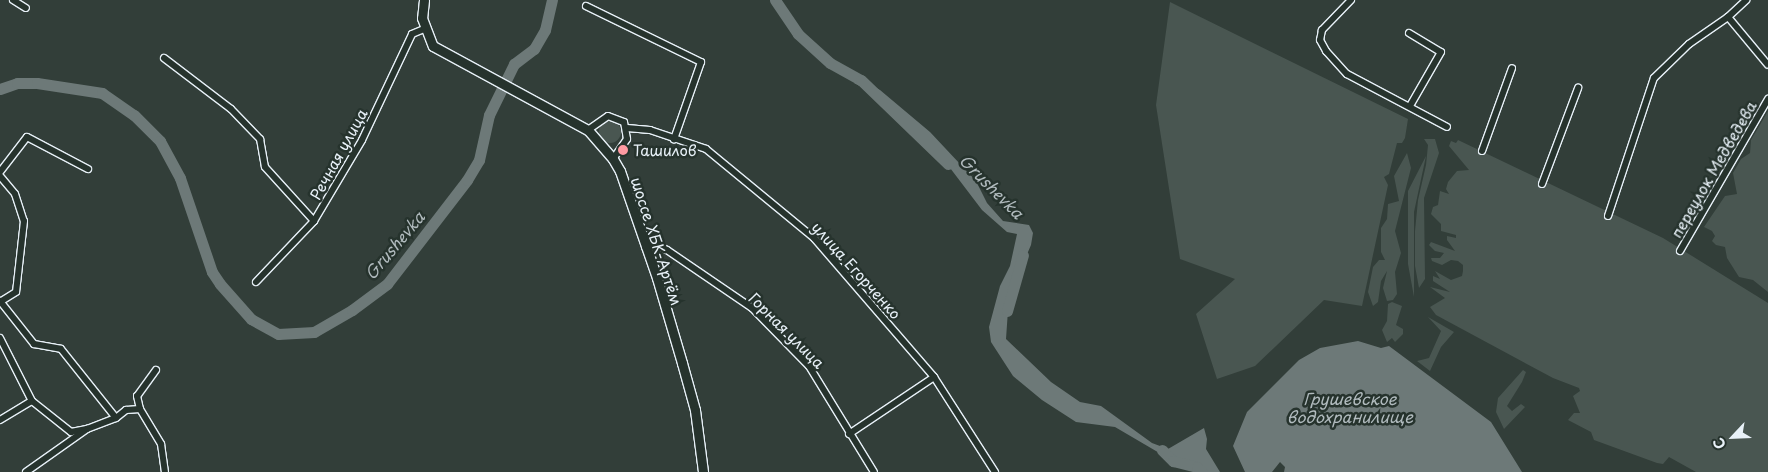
<!DOCTYPE html>
<meta charset="utf-8">
<style>
body{margin:0}
#map{position:relative;width:1768px;height:472px;overflow:hidden;background:#323e39;font-family:"Playpen Sans",sans-serif}
div>[style]{position:absolute}
.green>*{inset:0;background:#495651}
.round{border-radius:50%}
.water>*{inset:0;background:#6d7978}
.river>*{height:11px;margin:-5.5px;padding:0 5.5px;transform-origin:5.5px;border-radius:5.5px;background:#6d7978}
.roads{filter:drop-shadow(1px 0 #e8f1f8) drop-shadow(-1px 0 #e8f1f8) drop-shadow(0 1px #e8f1f8) drop-shadow(0 -1px #e8f1f8)}
.minor>*{height:6px;margin:-3px;padding:0 3px;transform-origin:3px;border-radius:3px;background:#26332d}
.major>*{height:9px;margin:-4.5px;padding:0 4.5px;transform-origin:4.5px;border-radius:4.5px;background:#26332d}
.dots>*{width:14px;height:14px;translate:-50% -50%;box-sizing:border-box;border:2px solid #26332d;border-radius:50%}
span{translate:-50% -50%;white-space:nowrap;text-align:center;line-height:1.15;-webkit-text-stroke:5px #26332d;paint-order:stroke}
.poi-label{font-size:15px;color:#e8f1f8}
.left{translate:0 -50%;text-align:left}
.street-label{font-size:15px;color:#e8f1f8}
.water-label{font-size:16px;color:#b1bbbe;font-style:italic}
.north{position:absolute;left:1708px;top:412px;width:50px;height:50px;-webkit-text-stroke:4px #26332d;paint-order:stroke;rotate:245deg;font-size:14px;font-weight:700;line-height:20px;text-align:center;color:#e8f1f8}
.north::after{content:'';display:block;margin:auto;width:18px;height:22px;background:#e8f1f8;clip-path:polygon(50% 0,100% 100%,50% 72%,0 100%)}
</style>
<div id="map">
<div class="green">
<div style="clip-path:polygon(1170px 2px,1408px 119px,1405px 138px,1402px 143px,1397px 143px,1389px 174px,1384px 177px,1388px 185px,1362px 306px,1324px 300px,1255px 366px,1217px 379px,1196px 314px,1235px 279px,1180px 259px,1156px 105px)"></div>
<div style="clip-path:polygon(1768px 111px,1768px 292px,1753px 280px,1739px 277px,1727px 258px,1725px 247px,1716px 245px,1712px 241px,1715px 236px,1712px 231px,1704px 227px,1725px 196px,1737px 194px,1733px 173px,1741px 159px,1750px 153px,1751px 140px)"></div>
<div class="round" style="left:599px;top:121px;width:22px;height:22px"></div>
<div style="clip-path:polygon(1424px 139px,1435px 139px,1439px 153px,1424px 198px,1425px 279px,1419px 288px,1415px 266px,1415px 231px,1418px 200px,1426px 165px,1428px 145px)"></div>
<div style="clip-path:polygon(1458px 140px,1663px 238px,1768px 303px,1768px 472px,1696px 472px,1669px 457px,1663px 464px,1657px 463px,1594px 440px,1591px 432px,1568px 420px,1574px 413px,1580px 413px,1573px 396px,1580px 391px,1579px 388px,1553px 378px,1436px 315px,1430px 307px,1445px 298px,1430px 287px,1450px 292px,1433px 281px,1433px 276px,1440px 279px,1435px 271px,1451px 280px,1462px 276px,1463px 271px,1463px 265px,1458px 261px,1451px 260px,1442px 265px,1432px 261px,1431px 258px,1440px 258px,1444px 253px,1435px 251px,1429px 245px,1431px 242px,1455px 251px,1447px 240px,1447px 236px,1456px 238px,1456px 235px,1441px 231px,1441px 224px,1431px 214px,1433px 207px,1438px 205px,1440px 191px,1449px 194px,1446px 189px,1448px 182px,1457px 171px,1469px 170px,1449px 146px,1451px 141px,1456px 143px)"></div>
<div style="clip-path:polygon(1407px 153px,1411px 168px,1395px 231px,1401px 253px,1395px 272px,1397px 294px,1393px 300px,1387px 301px,1383px 288px,1387px 271px,1381px 281px,1378px 302px,1373px 306px,1368px 292px,1373px 267px,1379px 260px,1385px 260px,1381px 252px,1381px 228px,1387px 219px,1388px 204px,1399px 201px,1394px 176px)"></div>
<div style="clip-path:polygon(1426px 156px,1414px 212px,1414px 297px,1408px 264px,1408px 191px)"></div>
<div style="clip-path:polygon(1392px 302px,1402px 306px,1396px 325px,1403px 329px,1403px 334px,1395px 342px,1392px 338px,1387px 342px,1382px 330px,1387px 321px,1388px 304px)"></div>
<div style="clip-path:polygon(1428px 317px,1454px 332px,1441px 347px,1430px 371px,1417px 361px,1429px 358px,1441px 331px)"></div>
<div style="clip-path:polygon(1523px 370px,1526px 372px,1522px 382px,1507px 406px,1512px 411px,1521px 404px,1525px 407px,1504px 429px,1496px 412px,1498px 398px)"></div>
</div>
<div class="water">
<div style="clip-path:polygon(861px 80px,880px 90px,930px 132px,976px 181px,987px 203px,1003px 221px,1029px 225px,1033px 233px,1031px 245px,1009px 296px,1006px 339px,1051px 382px,1080px 402px,1101px 406px,1152px 443px,1168px 449px,1204px 428px,1207px 439px,1206px 449px,1220px 472px,1197px 472px,1197px 467px,1173px 461px,1115px 427px,1076px 422px,1042px 400px,1013px 376px,991px 342px,989px 327px,1000px 286px,1010px 266px,1017px 234px,1007px 232px,982px 210px,944px 160px,878px 96px,854px 83px)"></div>
<div style="clip-path:polygon(1358px 341px,1381px 348px,1389px 346px,1491px 422px,1522px 472px,1284px 472px,1285px 467px,1280px 462px,1272px 472px,1245px 472px,1233px 446px,1247px 412px,1299px 360px,1320px 348px)"></div>
</div>
<div class="river">
<div style="left:775px;top:0;width:41px;rotate:55.9deg"></div>
<div style="left:798px;top:34px;width:43px;rotate:42.2deg"></div>
<div style="left:830px;top:63px;width:35px;rotate:29deg"></div>
<div style="left:861px;top:80px;width:121px;rotate:44deg"></div>
<div style="left:0;top:89px;width:18px;rotate:-19deg"></div>
<div style="left:17px;top:83px;width:20px"></div>
<div style="left:37px;top:83px;width:66px;rotate:8.7deg"></div>
<div style="left:102px;top:93px;width:39px;rotate:35deg"></div>
<div style="left:134px;top:115px;width:37px;rotate:45deg"></div>
<div style="left:160px;top:141px;width:42px;rotate:61.6deg"></div>
<div style="left:180px;top:178px;width:99px;rotate:71.2deg"></div>
<div style="left:212px;top:272px;width:14px;rotate:56deg"></div>
<div style="left:220px;top:284px;width:47px;rotate:48.5deg"></div>
<div style="left:251px;top:319px;width:31px;rotate:29deg"></div>
<div style="left:278px;top:334px;width:36px;rotate:-3deg"></div>
<div style="left:314px;top:332px;width:44px;rotate:-30.1deg"></div>
<div style="left:352px;top:310px;width:44px;rotate:-36.6deg"></div>
<div style="left:387px;top:284px;width:131px;rotate:-52.4deg"></div>
<div style="left:467px;top:180px;width:23px;rotate:-59deg"></div>
<div style="left:479px;top:160px;width:46px;rotate:-77.5deg"></div>
<div style="left:489px;top:115px;width:57px;rotate:-63.9deg"></div>
<div style="left:514px;top:64px;width:25px;rotate:-37deg"></div>
<div style="left:534px;top:49px;width:22px;rotate:-60deg"></div>
<div style="left:545px;top:30px;width:31px;rotate:-77deg"></div>
<div style="left:1007px;top:311px;width:58px;rotate:-74.1deg"></div>
<div style="left:1162px;top:450px;width:16px;rotate:45deg"></div>
<div style="left:1173px;top:461px;width:25px;rotate:14deg"></div>
<div style="left:1197px;top:467px;width:7px;rotate:45deg"></div>
</div>
<div class="roads">
<div class="minor">
<div style="left:13px;top:0;width:15px;rotate:32deg"></div>
<div style="left:1351px;top:0;width:42px;rotate:134deg"></div>
<div style="left:1322px;top:30px;width:10px;rotate:101deg"></div>
<div style="left:1320px;top:40px;width:13px;rotate:61deg"></div>
<div style="left:1326px;top:51px;width:31px;rotate:48deg"></div>
<div style="left:1347px;top:74px;width:113px;rotate:27.9deg"></div>
<div style="left:586px;top:6px;width:128px;rotate:26deg"></div>
<div style="left:701px;top:62px;width:82px;rotate:109.3deg"></div>
<div style="left:1728px;top:17px;width:62px;rotate:50.2deg"></div>
<div style="left:1409px;top:33px;width:37px;rotate:31deg"></div>
<div style="left:1441px;top:52px;width:62px;rotate:119.9deg"></div>
<div style="left:164px;top:58px;width:84px;rotate:37.3deg"></div>
<div style="left:231px;top:109px;width:42px;rotate:46deg"></div>
<div style="left:260px;top:139px;width:28px;rotate:80deg"></div>
<div style="left:265px;top:167px;width:73px;rotate:47.8deg"></div>
<div style="left:627px;top:128px;width:23px;rotate:5deg"></div>
<div style="left:650px;top:130px;width:59px;rotate:18.7deg"></div>
<div style="left:706px;top:149px;width:140px;rotate:39.5deg"></div>
<div style="left:814px;top:238px;width:184px;rotate:49.2deg"></div>
<div style="left:934px;top:377px;width:113px;rotate:57.3deg"></div>
<div style="left:588px;top:130px;width:24px;rotate:-35deg"></div>
<div style="left:608px;top:116px;width:17px;rotate:21deg"></div>
<div style="left:624px;top:122px;width:17px;rotate:80deg"></div>
<div style="left:627px;top:139px;width:24px;rotate:125deg"></div>
<div style="left:1482px;top:151px;width:88px;rotate:-70.1deg"></div>
<div style="left:0;top:172px;width:44px;rotate:-52.4deg"></div>
<div style="left:27px;top:137px;width:69px;rotate:27.7deg"></div>
<div style="left:0;top:176px;width:23px;rotate:50deg"></div>
<div style="left:15px;top:194px;width:28px;rotate:72deg"></div>
<div style="left:24px;top:221px;width:71px;rotate:96.4deg"></div>
<div style="left:16px;top:292px;width:19px;rotate:148deg"></div>
<div style="left:1542px;top:184px;width:103px;rotate:-69.4deg"></div>
<div style="left:1608px;top:216px;width:145px;rotate:-71.6deg"></div>
<div style="left:1654px;top:78px;width:49px;rotate:-44.2deg"></div>
<div style="left:1689px;top:44px;width:47px;rotate:-34.7deg"></div>
<div style="left:1728px;top:17px;width:25px;rotate:-43deg"></div>
<div style="left:645px;top:247px;width:12px;rotate:-9deg"></div>
<div style="left:657px;top:245px;width:11px;rotate:27deg"></div>
<div style="left:667px;top:250px;width:103px;rotate:34.3deg"></div>
<div style="left:752px;top:308px;width:81px;rotate:45.5deg"></div>
<div style="left:809px;top:366px;width:124px;rotate:58.5deg"></div>
<div style="left:1680px;top:251px;width:176px;rotate:-59.9deg"></div>
<div style="left:256px;top:282px;width:84px;rotate:-46.4deg"></div>
<div style="left:314px;top:221px;width:94px;rotate:-59.3deg"></div>
<div style="left:362px;top:140px;width:117px;rotate:-64.7deg"></div>
<div style="left:412px;top:34px;width:13px;rotate:-23deg"></div>
<div style="left:0;top:301px;width:55px;rotate:51.7deg"></div>
<div style="left:34px;top:344px;width:27px;rotate:10deg"></div>
<div style="left:61px;top:349px;width:88px;rotate:51.4deg"></div>
<div style="left:0;top:338px;width:71px;rotate:63.1deg"></div>
<div style="left:32px;top:401px;width:50px;rotate:38.5deg"></div>
<div style="left:71px;top:432px;width:16px;rotate:-11deg"></div>
<div style="left:156px;top:370px;width:32px;rotate:126deg"></div>
<div style="left:137px;top:396px;width:13px;rotate:77deg"></div>
<div style="left:140px;top:409px;width:41px;rotate:59deg"></div>
<div style="left:161px;top:444px;width:28px;rotate:82deg"></div>
<div style="left:0;top:420px;width:37px;rotate:-31deg"></div>
<div style="left:849px;top:434px;width:102px;rotate:-33.8deg"></div>
<div style="left:26px;top:472px;width:75px;rotate:-35.2deg"></div>
<div style="left:87px;top:429px;width:31px;rotate:-21deg"></div>
<div style="left:116px;top:418px;width:13px;rotate:-39deg"></div>
<div style="left:126px;top:410px;width:14px;rotate:-4deg"></div>
</div>
<div class="major">
<div style="left:424px;top:0;width:18px;rotate:96deg"></div>
<div style="left:422px;top:18px;width:30px;rotate:69deg"></div>
<div style="left:433px;top:46px;width:176px;rotate:28.5deg"></div>
<div style="left:588px;top:130px;width:38px;rotate:49deg"></div>
<div style="left:613px;top:159px;width:14px;rotate:60deg"></div>
<div style="left:620px;top:171px;width:113px;rotate:70.9deg"></div>
<div style="left:657px;top:278px;width:89px;rotate:73.6deg"></div>
<div style="left:682px;top:363px;width:49px;rotate:74.5deg"></div>
<div style="left:695px;top:410px;width:63px;rotate:82.6deg"></div>
</div>
</div>
<div class="dots">
<div style="left:623px;top:150px;background:#ff9aa2"></div>
</div>
<div class="poi-label">
<span class="left" style="left:633px;top:150px">Ташилов</span>
</div>
<div class="street-label">
<span style="left:338px;top:154px;rotate:-61deg">Речная улица</span>
<span style="left:1713px;top:169px;rotate:-60deg">переулок Медведева</span>
<span style="left:657px;top:241px;rotate:72deg">шоссе ХБК-Артём</span>
<span style="left:857px;top:270px;rotate:48deg">улица Егорченко</span>
<span style="left:787px;top:330px;rotate:45deg">Горная улица</span>
</div>
<div class="water-label">
<span style="left:992px;top:186px;rotate:45deg">Grushevka</span>
<span style="left:394px;top:245px;rotate:-50deg">Grushevka</span>
<span style="left:1350px;top:407px">Грушевское<br>водохранилище</span>
</div>
<div class="north">С</div>
</div>
